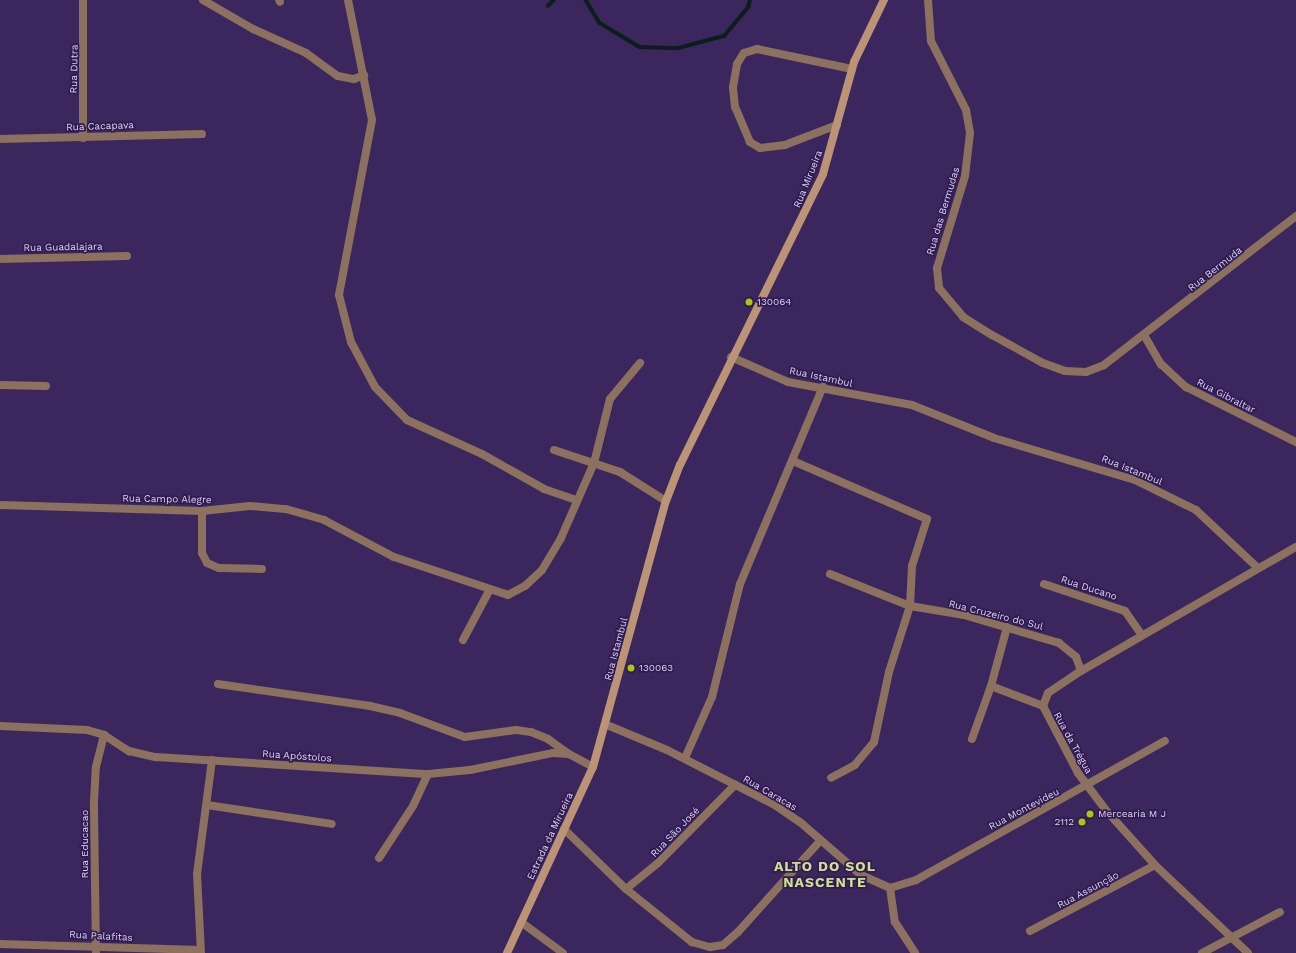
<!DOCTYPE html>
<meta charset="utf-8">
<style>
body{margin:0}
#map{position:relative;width:1296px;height:953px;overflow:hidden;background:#3b275e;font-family:"Work Sans",sans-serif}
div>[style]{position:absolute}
.stream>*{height:3.5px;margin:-1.75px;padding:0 1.75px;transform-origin:1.75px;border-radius:1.75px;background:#0c1e1a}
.minor>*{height:8px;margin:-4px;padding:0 4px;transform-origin:4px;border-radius:4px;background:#8b715e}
.tertiary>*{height:8px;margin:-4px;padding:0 4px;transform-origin:4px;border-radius:4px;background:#8b715e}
.secondary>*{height:8px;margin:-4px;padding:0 4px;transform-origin:4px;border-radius:4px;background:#bb9375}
.dots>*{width:11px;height:11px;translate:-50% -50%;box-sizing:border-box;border:2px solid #311c52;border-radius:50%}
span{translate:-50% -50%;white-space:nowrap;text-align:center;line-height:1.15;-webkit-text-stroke:3.5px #311c52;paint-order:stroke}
.street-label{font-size:10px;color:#dcd2f4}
.poi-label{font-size:10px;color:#dcd2f4}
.left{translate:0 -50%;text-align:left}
.right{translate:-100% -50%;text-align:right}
.district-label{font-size:14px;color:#cede92;font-weight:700;letter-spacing:1px}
</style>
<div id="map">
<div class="stream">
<div style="left:586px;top:0;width:27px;rotate:59deg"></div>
<div style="left:600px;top:23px;width:47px;rotate:31deg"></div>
<div style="left:640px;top:47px;width:38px;rotate:2deg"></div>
<div style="left:678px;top:48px;width:48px;rotate:-14.6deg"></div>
<div style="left:724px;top:36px;width:38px;rotate:-50deg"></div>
<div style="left:748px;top:7px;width:7px;rotate:-74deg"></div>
<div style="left:548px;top:6px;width:8px;rotate:-45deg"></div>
</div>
<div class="minor">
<div style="left:203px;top:0;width:58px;rotate:30.1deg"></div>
<div style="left:253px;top:29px;width:58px;rotate:24.4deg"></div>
<div style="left:306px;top:53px;width:39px;rotate:36deg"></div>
<div style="left:338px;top:76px;width:16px;rotate:11deg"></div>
<div style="left:354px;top:79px;width:11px;rotate:-22deg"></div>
<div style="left:279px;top:0;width:2px;rotate:63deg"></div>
<div style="left:348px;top:0;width:122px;rotate:78.7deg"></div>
<div style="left:372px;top:120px;width:178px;rotate:100.7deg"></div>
<div style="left:339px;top:295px;width:49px;rotate:75.7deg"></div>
<div style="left:351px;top:342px;width:51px;rotate:61.9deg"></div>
<div style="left:375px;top:387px;width:46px;rotate:45.9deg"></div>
<div style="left:407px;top:420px;width:82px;rotate:24.4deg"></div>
<div style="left:482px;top:454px;width:71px;rotate:29.4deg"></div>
<div style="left:544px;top:489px;width:34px;rotate:19deg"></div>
<div style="left:928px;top:0;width:41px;rotate:85.8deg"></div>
<div style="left:931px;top:41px;width:77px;rotate:63.1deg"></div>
<div style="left:966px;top:110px;width:23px;rotate:80deg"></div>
<div style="left:970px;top:133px;width:43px;rotate:96.6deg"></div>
<div style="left:965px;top:176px;width:96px;rotate:106.9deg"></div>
<div style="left:937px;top:268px;width:20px;rotate:84deg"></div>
<div style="left:939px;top:288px;width:38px;rotate:50deg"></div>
<div style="left:963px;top:317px;width:34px;rotate:32deg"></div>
<div style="left:992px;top:335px;width:58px;rotate:28.8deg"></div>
<div style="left:1043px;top:363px;width:23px;rotate:20deg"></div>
<div style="left:1065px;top:371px;width:21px;rotate:3deg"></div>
<div style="left:1086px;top:372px;width:19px;rotate:-21deg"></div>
<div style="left:1104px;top:365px;width:243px;rotate:-37.8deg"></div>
<div style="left:837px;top:125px;width:56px;rotate:159deg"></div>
<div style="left:785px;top:145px;width:25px;rotate:173deg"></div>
<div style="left:760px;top:148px;width:12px;rotate:-149deg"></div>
<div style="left:750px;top:142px;width:38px;rotate:-113deg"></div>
<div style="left:735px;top:107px;width:20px;rotate:-96deg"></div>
<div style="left:733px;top:87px;width:23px;rotate:-80deg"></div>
<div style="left:737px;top:64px;width:13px;rotate:-58deg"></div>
<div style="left:744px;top:53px;width:14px;rotate:-17deg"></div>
<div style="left:757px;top:49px;width:97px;rotate:11.9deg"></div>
<div style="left:83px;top:138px;width:138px;rotate:-90deg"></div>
<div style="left:0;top:139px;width:202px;rotate:-1.4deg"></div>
<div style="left:0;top:259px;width:127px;rotate:-1.4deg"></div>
<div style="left:1144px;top:335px;width:34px;rotate:60deg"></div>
<div style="left:1161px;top:364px;width:34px;rotate:43deg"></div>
<div style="left:1186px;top:387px;width:123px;rotate:26.6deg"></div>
<div style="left:731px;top:357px;width:62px;rotate:23.7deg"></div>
<div style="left:788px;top:382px;width:126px;rotate:10.5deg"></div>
<div style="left:912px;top:405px;width:88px;rotate:21.9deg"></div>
<div style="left:994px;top:438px;width:147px;rotate:16.6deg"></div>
<div style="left:1135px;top:480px;width:68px;rotate:26.2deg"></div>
<div style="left:1196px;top:510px;width:85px;rotate:43.1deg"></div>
<div style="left:0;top:385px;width:46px;rotate:1.2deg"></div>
<div style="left:554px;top:450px;width:70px;rotate:18.4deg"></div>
<div style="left:620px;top:472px;width:54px;rotate:32.2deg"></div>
<div style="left:793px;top:461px;width:146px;rotate:23.4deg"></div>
<div style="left:927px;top:519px;width:49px;rotate:107.7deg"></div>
<div style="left:912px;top:566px;width:40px;rotate:92.9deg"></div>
<div style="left:910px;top:606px;width:55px;rotate:9.5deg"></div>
<div style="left:964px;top:615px;width:99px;rotate:16.4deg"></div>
<div style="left:1059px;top:643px;width:22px;rotate:39deg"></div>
<div style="left:1076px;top:657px;width:15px;rotate:70deg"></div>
<div style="left:0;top:505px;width:202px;rotate:1.7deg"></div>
<div style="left:202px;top:511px;width:48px;rotate:-5.9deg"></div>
<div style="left:250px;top:506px;width:36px;rotate:5deg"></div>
<div style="left:286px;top:509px;width:40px;rotate:16deg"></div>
<div style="left:324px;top:520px;width:79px;rotate:27.9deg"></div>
<div style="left:394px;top:557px;width:120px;rotate:18.4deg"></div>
<div style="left:508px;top:595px;width:19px;rotate:-28deg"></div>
<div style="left:525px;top:586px;width:23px;rotate:-43deg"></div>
<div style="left:542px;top:570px;width:37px;rotate:-59deg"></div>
<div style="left:561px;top:538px;width:82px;rotate:-66.3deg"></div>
<div style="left:594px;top:463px;width:66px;rotate:-76deg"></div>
<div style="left:610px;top:399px;width:47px;rotate:-50.2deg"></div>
<div style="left:202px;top:511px;width:42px;rotate:90deg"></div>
<div style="left:202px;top:553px;width:11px;rotate:63deg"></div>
<div style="left:207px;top:563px;width:13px;rotate:23deg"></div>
<div style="left:219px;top:568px;width:43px;rotate:1.3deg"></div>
<div style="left:830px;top:574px;width:86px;rotate:21.8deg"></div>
<div style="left:910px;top:606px;width:69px;rotate:107.7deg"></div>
<div style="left:889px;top:672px;width:72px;rotate:102.1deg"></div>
<div style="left:874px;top:742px;width:30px;rotate:130deg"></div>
<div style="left:855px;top:765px;width:27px;rotate:152deg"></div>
<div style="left:1044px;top:584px;width:85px;rotate:18.4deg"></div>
<div style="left:1125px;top:611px;width:28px;rotate:55deg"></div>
<div style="left:463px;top:640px;width:55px;rotate:-62deg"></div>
<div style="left:218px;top:684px;width:154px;rotate:8.2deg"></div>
<div style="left:370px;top:706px;width:31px;rotate:13deg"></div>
<div style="left:400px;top:713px;width:69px;rotate:20.3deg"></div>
<div style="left:465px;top:737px;width:51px;rotate:-7.8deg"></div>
<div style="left:516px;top:730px;width:15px;rotate:8deg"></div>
<div style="left:531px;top:732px;width:18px;rotate:22deg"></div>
<div style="left:548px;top:739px;width:26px;rotate:36deg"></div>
<div style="left:991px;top:686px;width:56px;rotate:21deg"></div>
<div style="left:607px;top:725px;width:65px;rotate:22.6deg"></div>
<div style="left:667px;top:750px;width:119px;rotate:27deg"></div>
<div style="left:773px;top:804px;width:32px;rotate:34deg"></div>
<div style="left:800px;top:822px;width:81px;rotate:41deg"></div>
<div style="left:861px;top:875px;width:32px;rotate:24deg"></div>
<div style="left:890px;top:888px;width:34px;rotate:82deg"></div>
<div style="left:895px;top:922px;width:37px;rotate:57deg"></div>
<div style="left:972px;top:739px;width:56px;rotate:-70.3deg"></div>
<div style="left:991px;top:686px;width:61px;rotate:-74.8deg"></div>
<div style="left:685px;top:758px;width:67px;rotate:-66.1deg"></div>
<div style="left:712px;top:697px;width:116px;rotate:-76.1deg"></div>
<div style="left:740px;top:584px;width:214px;rotate:-67.2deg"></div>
<div style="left:207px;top:805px;width:126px;rotate:8.6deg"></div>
<div style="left:564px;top:829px;width:86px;rotate:44.1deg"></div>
<div style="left:626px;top:889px;width:85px;rotate:38.8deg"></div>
<div style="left:692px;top:942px;width:19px;rotate:16deg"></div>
<div style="left:710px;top:947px;width:13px;rotate:-9deg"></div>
<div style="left:723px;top:945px;width:20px;rotate:-41deg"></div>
<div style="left:738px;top:932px;width:121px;rotate:-48deg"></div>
<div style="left:379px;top:858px;width:62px;rotate:-56.8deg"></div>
<div style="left:413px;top:806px;width:35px;rotate:-65deg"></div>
<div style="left:890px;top:888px;width:27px;rotate:-17deg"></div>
<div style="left:916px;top:880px;width:285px;rotate:-29.2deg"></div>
<div style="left:626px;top:889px;width:41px;rotate:-39.1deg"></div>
<div style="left:658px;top:863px;width:110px;rotate:-45.4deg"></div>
<div style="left:521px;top:922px;width:52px;rotate:36.4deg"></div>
<div style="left:1030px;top:931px;width:141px;rotate:-27.8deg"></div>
<div style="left:0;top:944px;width:200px;rotate:1.7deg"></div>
<div style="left:96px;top:953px;width:151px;rotate:-90.8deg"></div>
<div style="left:94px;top:802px;width:35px;rotate:-87deg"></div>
<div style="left:96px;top:767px;width:33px;rotate:-76deg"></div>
<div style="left:201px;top:953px;width:79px;rotate:-92.9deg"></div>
<div style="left:197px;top:874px;width:115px;rotate:-82.5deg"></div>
<div style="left:1202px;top:953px;width:88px;rotate:-27.7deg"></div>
<div style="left:1248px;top:953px;width:128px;rotate:-136.6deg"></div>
<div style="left:1155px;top:865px;width:75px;rotate:-131.8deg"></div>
<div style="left:1105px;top:809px;width:45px;rotate:-126.9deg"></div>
<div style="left:1078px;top:773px;width:76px;rotate:-117.6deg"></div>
<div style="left:1043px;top:706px;width:14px;rotate:-69deg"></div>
<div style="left:1048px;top:693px;width:40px;rotate:-34deg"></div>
<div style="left:1081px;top:671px;width:248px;rotate:-30deg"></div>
</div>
<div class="tertiary">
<div style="left:0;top:726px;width:87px;rotate:2.6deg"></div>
<div style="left:87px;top:730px;width:18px;rotate:16deg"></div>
<div style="left:104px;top:735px;width:30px;rotate:33deg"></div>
<div style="left:129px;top:751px;width:28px;rotate:13deg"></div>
<div style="left:156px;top:757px;width:273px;rotate:3.6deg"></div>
<div style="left:428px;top:774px;width:42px;rotate:-5.4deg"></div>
<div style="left:470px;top:770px;width:85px;rotate:-11.6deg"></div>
<div style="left:553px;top:753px;width:16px;rotate:4deg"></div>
<div style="left:569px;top:754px;width:27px;rotate:28deg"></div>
</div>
<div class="secondary">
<div style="left:507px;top:953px;width:205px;rotate:-65.2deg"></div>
<div style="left:593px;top:767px;width:276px;rotate:-74.7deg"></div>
<div style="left:666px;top:501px;width:39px;rotate:-69deg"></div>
<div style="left:680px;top:465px;width:324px;rotate:-63.8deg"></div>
<div style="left:823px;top:174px;width:116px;rotate:-74.5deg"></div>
<div style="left:854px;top:62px;width:69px;rotate:-64.2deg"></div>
</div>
<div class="dots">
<div style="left:749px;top:302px;background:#aec60b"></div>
<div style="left:631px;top:668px;background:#aec60b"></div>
<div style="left:1090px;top:814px;background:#aec60b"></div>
<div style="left:1082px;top:822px;background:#aec60b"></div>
</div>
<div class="street-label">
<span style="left:74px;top:69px;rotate:-89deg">Rua Dutra</span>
<span style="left:100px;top:126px;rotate:-2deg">Rua Cacapava</span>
<span style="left:808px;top:179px;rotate:-68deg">Rua Mirueira</span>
<span style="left:943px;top:211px;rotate:-73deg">Rua das Bermudas</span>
<span style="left:63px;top:247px;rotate:-1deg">Rua Guadalajara</span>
<span style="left:1215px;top:269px;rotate:-38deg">Rua Bermuda</span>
<span style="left:821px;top:377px;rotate:12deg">Rua Istambul</span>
<span style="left:1226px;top:396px;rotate:27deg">Rua Gibraltar</span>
<span style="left:1132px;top:470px;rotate:22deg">Rua Istambul</span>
<span style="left:167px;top:499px;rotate:1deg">Rua Campo Alegre</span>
<span style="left:1089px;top:588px;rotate:18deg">Rua Ducano</span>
<span style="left:996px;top:615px;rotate:14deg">Rua Cruzeiro do Sul</span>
<span style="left:616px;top:649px;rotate:-75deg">Rua Istambul</span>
<span style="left:1073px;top:743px;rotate:61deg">Rua da Trégua</span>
<span style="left:297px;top:756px;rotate:4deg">Rua Apóstolos</span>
<span style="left:770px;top:793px;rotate:30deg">Rua Caracas</span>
<span style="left:1024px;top:809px;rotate:-28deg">Rua Montevideu</span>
<span style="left:675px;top:832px;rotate:-46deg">Rua São José</span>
<span style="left:550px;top:836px;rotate:-65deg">Estrada da Mirueira</span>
<span style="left:85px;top:844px;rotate:-90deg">Rua Educacao</span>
<span style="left:1088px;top:890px;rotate:-28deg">Rua Assunção</span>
<span style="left:101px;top:936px;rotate:3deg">Rua Palafitas</span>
</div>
<div class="poi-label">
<span class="left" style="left:757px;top:302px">130064</span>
<span class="left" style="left:639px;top:668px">130063</span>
<span class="left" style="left:1098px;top:814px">Mercearia M J</span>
<span class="right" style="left:1074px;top:822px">2112</span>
</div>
<div class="district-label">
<span style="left:825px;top:874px">ALTO DO SOL<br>NASCENTE</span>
</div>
</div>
